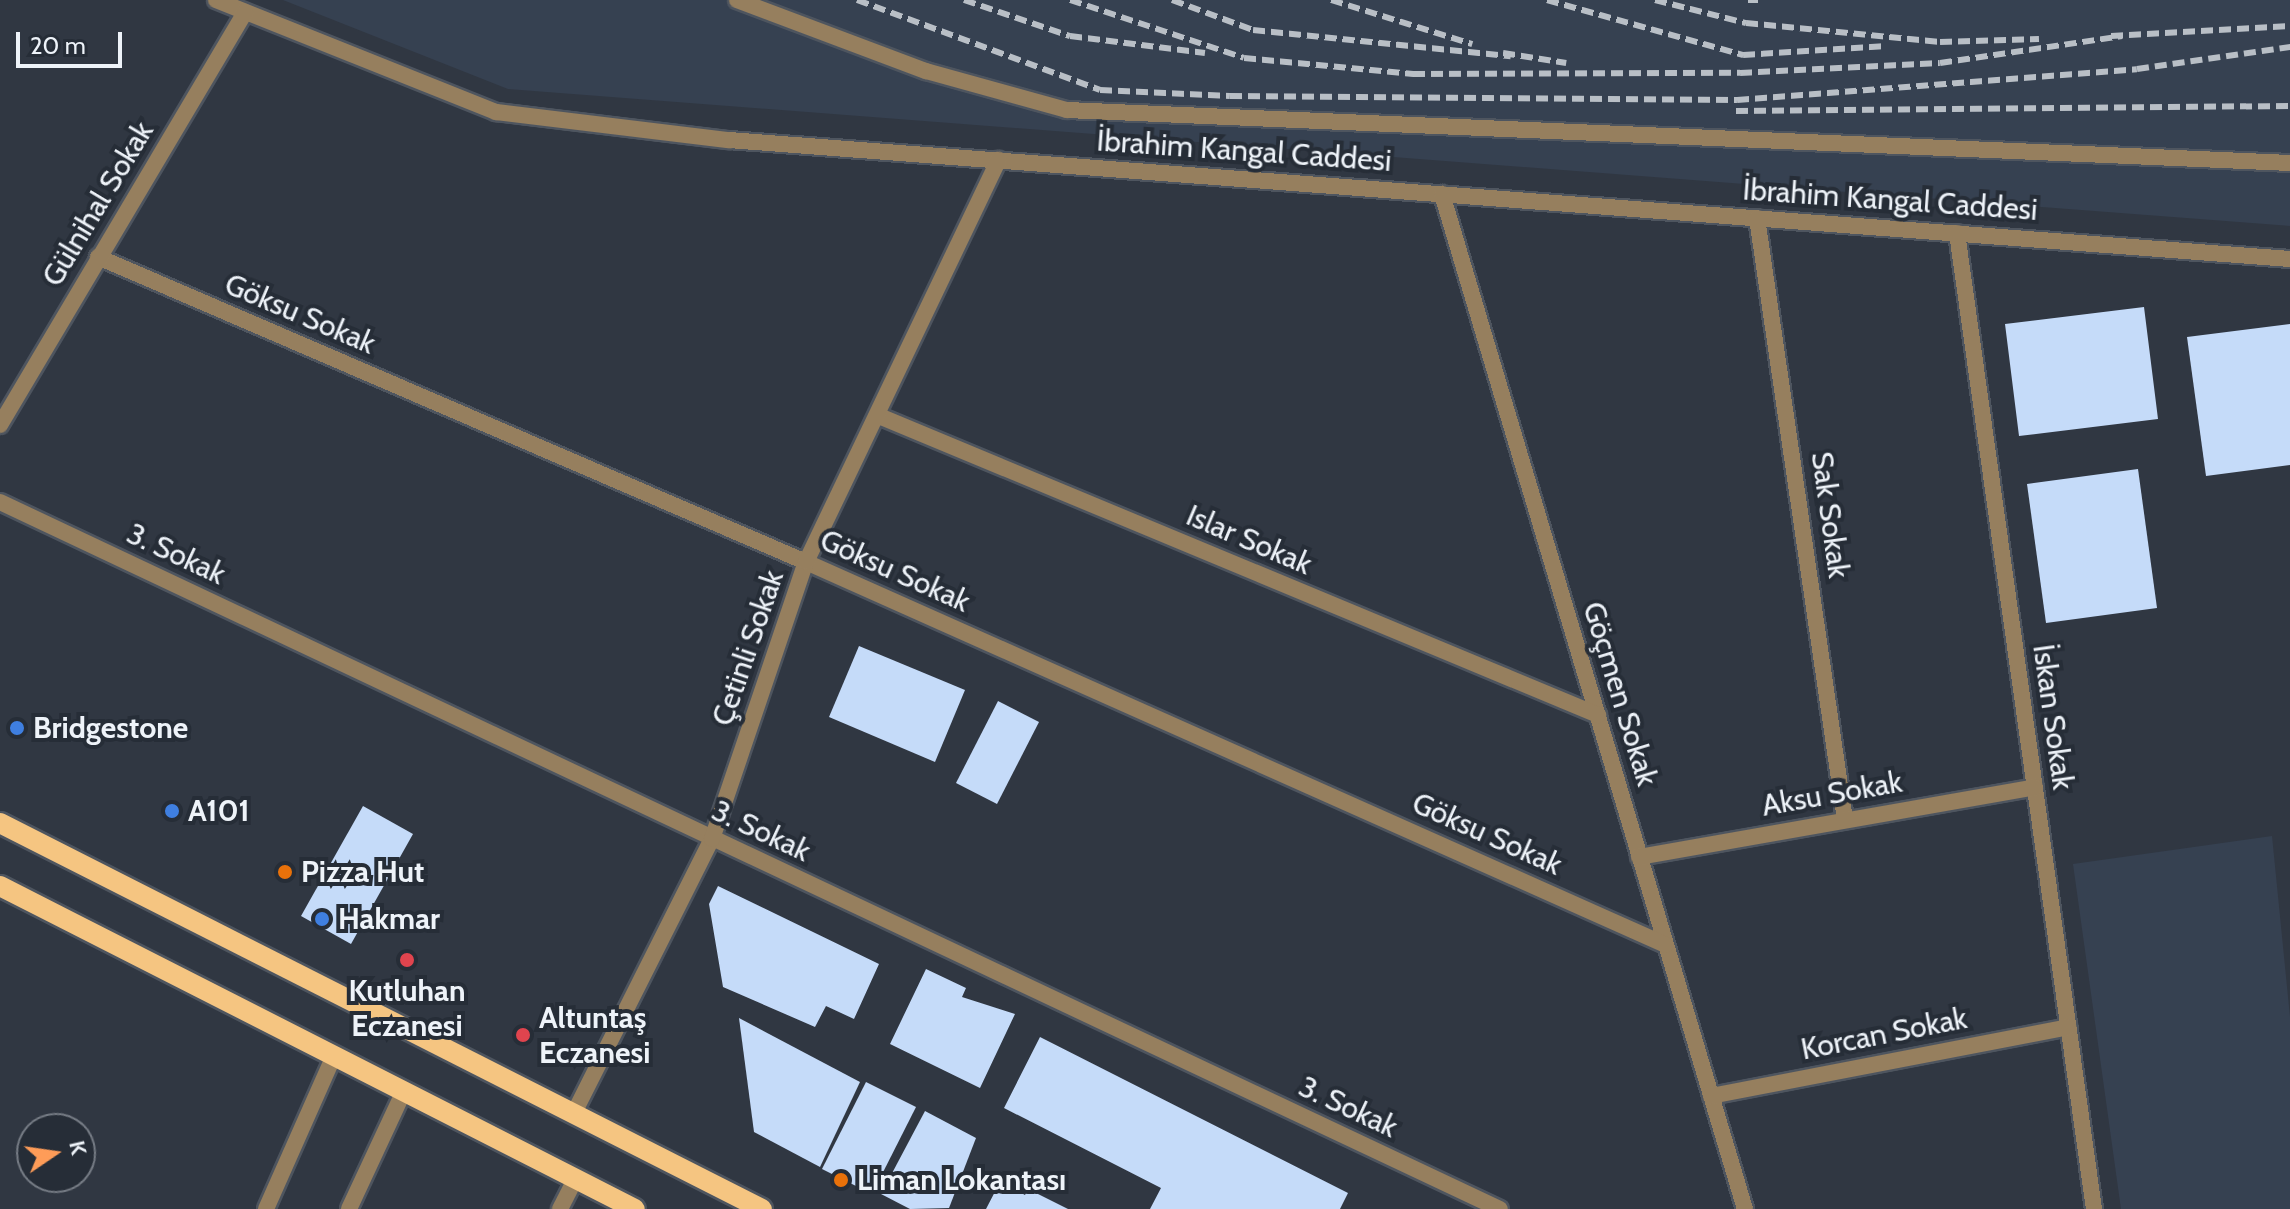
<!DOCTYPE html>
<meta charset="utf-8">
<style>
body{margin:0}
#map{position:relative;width:2290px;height:1209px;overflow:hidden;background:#303742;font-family:Cabin,sans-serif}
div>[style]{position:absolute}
.built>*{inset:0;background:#364151}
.building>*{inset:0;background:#c5dbf9}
.roads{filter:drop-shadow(2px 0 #4e555f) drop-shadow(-2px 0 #4e555f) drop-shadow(0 2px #4e555f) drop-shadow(0 -2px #4e555f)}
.lane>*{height:16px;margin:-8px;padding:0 8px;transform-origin:8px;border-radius:8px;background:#967f5e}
.street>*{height:16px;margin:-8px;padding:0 8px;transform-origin:8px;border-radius:8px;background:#967f5e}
.primary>*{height:20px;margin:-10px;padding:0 10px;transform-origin:10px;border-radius:10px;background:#f5c581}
.rail>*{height:6px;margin-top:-3px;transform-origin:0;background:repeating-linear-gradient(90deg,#b9bfc6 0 12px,transparent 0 18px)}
.dots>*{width:22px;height:22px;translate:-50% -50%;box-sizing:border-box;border:4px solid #262d37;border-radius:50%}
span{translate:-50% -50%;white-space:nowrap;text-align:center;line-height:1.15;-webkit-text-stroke:8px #262d37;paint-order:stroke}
.street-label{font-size:30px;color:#eef3f9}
.poi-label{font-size:30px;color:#eef3f9;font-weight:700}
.left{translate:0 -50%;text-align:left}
.north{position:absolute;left:16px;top:1113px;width:80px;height:80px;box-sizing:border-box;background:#262d37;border:2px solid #767c85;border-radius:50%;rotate:77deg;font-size:22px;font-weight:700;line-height:32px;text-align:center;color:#eef3f9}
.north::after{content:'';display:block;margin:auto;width:28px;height:36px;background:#fe9c58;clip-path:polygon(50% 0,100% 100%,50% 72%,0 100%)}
.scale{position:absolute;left:16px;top:32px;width:106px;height:36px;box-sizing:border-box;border:4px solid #eef3f9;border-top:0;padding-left:10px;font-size:24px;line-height:28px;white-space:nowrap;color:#eef3f9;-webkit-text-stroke:6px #262d37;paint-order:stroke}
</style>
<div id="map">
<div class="built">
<div style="clip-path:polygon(283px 0,2290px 0,2290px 226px,508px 89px)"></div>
<div style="clip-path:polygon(2272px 836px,2290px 1017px,2290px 1209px,2121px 1209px,2073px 864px)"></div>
</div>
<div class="building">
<div style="clip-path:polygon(2144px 307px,2158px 419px,2019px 436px,2005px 324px)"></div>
<div style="clip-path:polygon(2290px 324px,2290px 465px,2206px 476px,2187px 337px)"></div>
<div style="clip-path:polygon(2138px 469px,2157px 608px,2046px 623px,2027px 484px)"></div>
<div style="clip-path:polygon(859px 646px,965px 690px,935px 762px,829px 717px)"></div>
<div style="clip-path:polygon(998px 701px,1039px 722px,997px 804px,956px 783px)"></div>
<div style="clip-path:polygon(363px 806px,413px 834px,351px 944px,301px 916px)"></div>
<div style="clip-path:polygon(718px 886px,879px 964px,854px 1019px,826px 1006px,815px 1027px,723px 987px,709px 904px)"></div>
<div style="clip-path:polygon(926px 969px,966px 988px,962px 997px,1015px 1014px,980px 1088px,890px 1044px)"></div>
<div style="clip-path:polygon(739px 1018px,860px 1082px,820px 1167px,754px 1132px)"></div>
<div style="clip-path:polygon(1040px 1037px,1348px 1193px,1340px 1209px,1150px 1209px,1161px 1188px,1004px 1108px)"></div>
<div style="clip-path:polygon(866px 1082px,916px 1107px,872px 1194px,822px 1169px)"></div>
<div style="clip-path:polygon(925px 1111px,976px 1138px,949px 1208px,910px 1209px,881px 1194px)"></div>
<div style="clip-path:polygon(1000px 1182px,1025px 1195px,1028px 1189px,1068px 1209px,986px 1209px)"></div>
</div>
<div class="roads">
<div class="lane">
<div style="left:737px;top:0;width:202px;rotate:20.6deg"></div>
<div style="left:926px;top:71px;width:146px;rotate:15.5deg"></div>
<div style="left:1067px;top:110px;width:1224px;rotate:2.48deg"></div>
<div style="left:266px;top:1209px;width:165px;rotate:-66.1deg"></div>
<div style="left:349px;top:1209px;width:128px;rotate:-65deg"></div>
<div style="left:560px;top:1209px;width:34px;rotate:-63deg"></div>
</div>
<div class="street">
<div style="left:216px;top:0;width:302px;rotate:21.8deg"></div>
<div style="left:496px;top:112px;width:235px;rotate:6.9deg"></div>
<div style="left:729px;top:140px;width:1566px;rotate:4.36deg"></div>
<div style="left:1442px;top:194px;width:1059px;rotate:73.38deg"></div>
<div style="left:1757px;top:218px;width:608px;rotate:81.68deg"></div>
<div style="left:1957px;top:233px;width:986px;rotate:82.01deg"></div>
<div style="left:98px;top:257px;width:771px;rotate:23.31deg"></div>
<div style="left:806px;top:562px;width:941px;rotate:24.01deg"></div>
<div style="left:879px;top:416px;width:779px;rotate:22.58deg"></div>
<div style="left:0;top:425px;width:480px;rotate:-59.3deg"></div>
<div style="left:0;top:502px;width:1658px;rotate:25.24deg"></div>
<div style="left:1639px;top:857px;width:402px;rotate:-10deg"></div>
<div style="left:1711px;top:1096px;width:364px;rotate:-10.9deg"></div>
<div style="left:575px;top:1111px;width:305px;rotate:-63.3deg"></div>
<div style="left:712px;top:839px;width:293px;rotate:-71.3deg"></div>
<div style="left:806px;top:562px;width:446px;rotate:-64.4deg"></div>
</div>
<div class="primary">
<div style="left:0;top:823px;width:854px;rotate:26.87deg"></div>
<div style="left:0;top:886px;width:712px;rotate:26.96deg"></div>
</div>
</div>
<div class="rail">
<div style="left:857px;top:0;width:259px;rotate:20.3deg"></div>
<div style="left:1100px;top:90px;width:130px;rotate:2.6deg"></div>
<div style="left:1230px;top:96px;width:507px;rotate:0.45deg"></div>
<div style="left:1737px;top:100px;width:401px;rotate:-4.4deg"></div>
<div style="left:2137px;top:69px;width:155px;rotate:-8.2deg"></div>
<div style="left:964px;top:0;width:112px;rotate:18.8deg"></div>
<div style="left:1070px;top:36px;width:136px;rotate:7.2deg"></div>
<div style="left:1070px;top:0;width:183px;rotate:18.4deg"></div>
<div style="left:1244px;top:58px;width:170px;rotate:5.4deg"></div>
<div style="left:1413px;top:74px;width:327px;rotate:-0.2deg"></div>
<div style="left:1740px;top:73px;width:200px;rotate:-2.9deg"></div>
<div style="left:1940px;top:63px;width:184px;rotate:-8.4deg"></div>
<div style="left:1172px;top:0;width:86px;rotate:20.3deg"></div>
<div style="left:1253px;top:30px;width:259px;rotate:5.8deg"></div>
<div style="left:1331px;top:0;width:148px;rotate:17.3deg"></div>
<div style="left:1547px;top:0;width:204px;rotate:15.7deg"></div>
<div style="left:1743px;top:55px;width:144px;rotate:-3.6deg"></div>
<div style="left:1655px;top:0;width:94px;rotate:14.2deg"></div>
<div style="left:1746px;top:23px;width:195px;rotate:5.6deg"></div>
<div style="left:1940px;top:42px;width:99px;rotate:-1.7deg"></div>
<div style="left:1748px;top:0;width:10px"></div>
<div style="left:2111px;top:36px;width:179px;rotate:-3.2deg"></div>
<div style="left:1503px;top:53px;width:64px;rotate:9deg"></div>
<div style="left:1736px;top:111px;width:554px;rotate:-0.52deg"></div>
</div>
<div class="dots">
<div style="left:17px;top:728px;background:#3f7fe0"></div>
<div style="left:172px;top:811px;background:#3f7fe0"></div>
<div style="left:285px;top:872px;background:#e8710a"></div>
<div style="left:322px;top:919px;background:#3f7fe0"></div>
<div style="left:407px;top:960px;background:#e0444e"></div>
<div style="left:523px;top:1035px;background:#e0444e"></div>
<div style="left:841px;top:1180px;background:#e8710a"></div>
</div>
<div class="street-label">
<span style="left:1244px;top:151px;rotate:4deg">İbrahim Kangal Caddesi</span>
<span style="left:1890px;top:200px;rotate:4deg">İbrahim Kangal Caddesi</span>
<span style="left:98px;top:204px;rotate:-59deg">Gülnihal Sokak</span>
<span style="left:300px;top:314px;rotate:23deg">Göksu Sokak</span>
<span style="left:1830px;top:515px;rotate:82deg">Sak Sokak</span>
<span style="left:1249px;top:540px;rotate:23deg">Islar Sokak</span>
<span style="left:176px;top:554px;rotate:25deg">3. Sokak</span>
<span style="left:895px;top:571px;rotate:24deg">Göksu Sokak</span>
<span style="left:748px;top:648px;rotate:-71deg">Çetinli Sokak</span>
<span style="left:1620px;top:694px;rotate:73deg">Göçmen Sokak</span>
<span style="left:2053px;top:717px;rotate:82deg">İskan Sokak</span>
<span style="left:1832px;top:794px;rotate:-10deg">Aksu Sokak</span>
<span style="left:761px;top:831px;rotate:25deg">3. Sokak</span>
<span style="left:1487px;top:834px;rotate:24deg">Göksu Sokak</span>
<span style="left:1884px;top:1034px;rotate:-11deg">Korcan Sokak</span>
<span style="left:1348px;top:1107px;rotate:25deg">3. Sokak</span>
</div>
<div class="poi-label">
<span class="left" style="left:33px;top:728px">Bridgestone</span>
<span class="left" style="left:188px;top:811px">A101</span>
<span class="left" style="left:301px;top:872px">Pizza Hut</span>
<span class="left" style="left:338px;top:919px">Hakmar</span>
<span style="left:407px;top:1008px">Kutluhan<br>Eczanesi</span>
<span class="left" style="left:539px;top:1035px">Altuntaş<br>Eczanesi</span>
<span class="left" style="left:857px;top:1180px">Liman Lokantası</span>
</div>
<div class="north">K</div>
<div class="scale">20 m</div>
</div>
